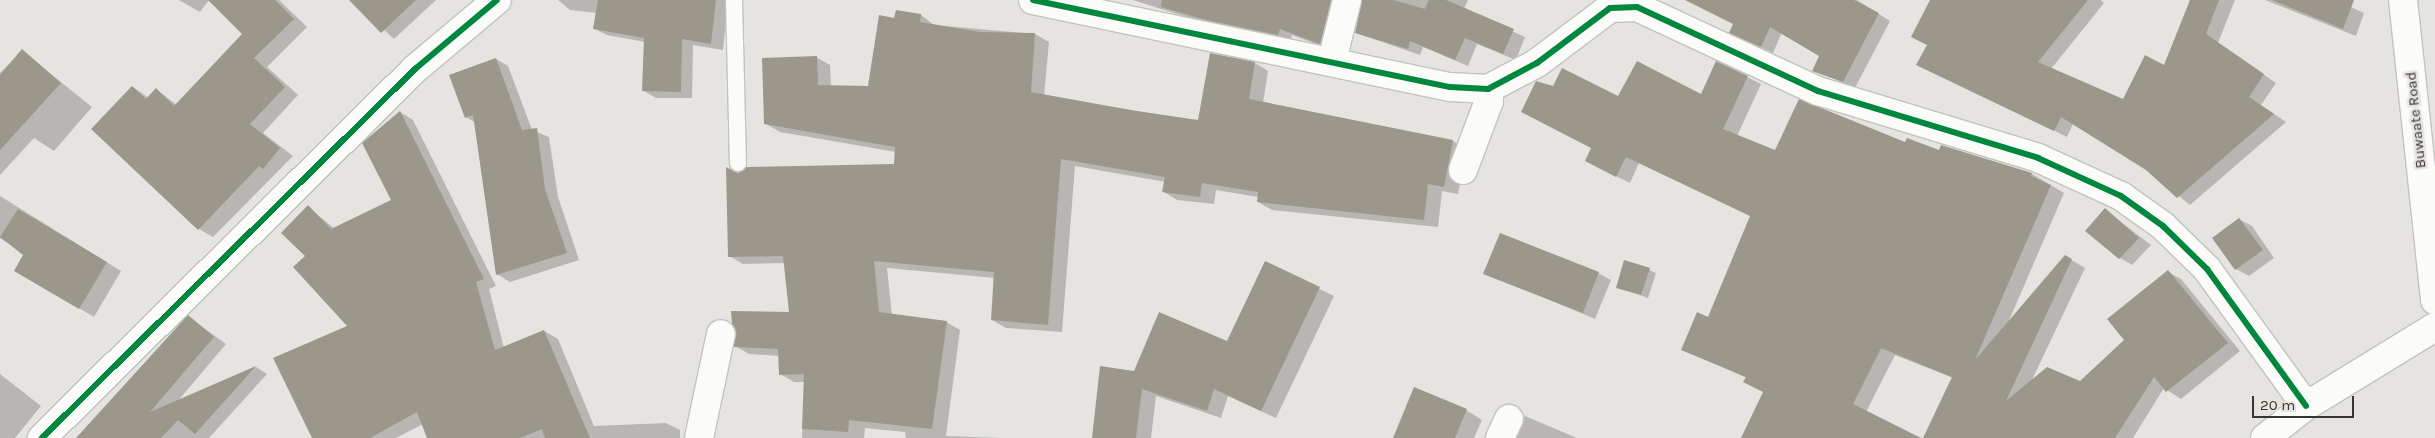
<!DOCTYPE html>
<style>
body{margin:0}
#map{position:relative;width:2435px;height:438px;overflow:hidden;background:#e5e4e0;font-family:Karla,sans-serif}
div>[style]{position:absolute}
.shadow>*{inset:0;background:#0003}
.building>*{inset:0;background:#9b978b}
.roads{filter:drop-shadow(1px 0 #c4c2c0) drop-shadow(-1px 0 #c4c2c0) drop-shadow(0 1px #c4c2c0) drop-shadow(0 -1px #c4c2c0)}
.lane>*{height:16px;margin:-8px;padding:0 8px;transform-origin:8px;border-radius:8px;background:#fbfbfa}
.street>*{height:28px;margin:-14px;padding:0 14px;transform-origin:14px;border-radius:14px;background:#fbfbfa}
.secondary>*{height:28px;margin:-14px;padding:0 14px;transform-origin:14px;border-radius:14px;background:#fbfbfa}
.cycleway>*{height:6px;margin:-3px;padding:0 3px;transform-origin:3px;border-radius:3px;background:#00873e}
span{translate:-50% -50%;white-space:nowrap;text-align:center;line-height:1.15;-webkit-text-stroke:5px #e7e5de;paint-order:stroke}
.street-label{font-size:15px;color:#363533}
.scale{position:absolute;left:2252px;top:396px;width:102px;height:22px;box-sizing:border-box;border:2px solid #363533;border-top:0;padding-left:6px;font-size:15px;line-height:18px;white-space:nowrap;color:#363533;-webkit-text-stroke:4px #e7e5de;paint-order:stroke}
</style>
<div id="map">
<div class="shadow">
<div style="clip-path:polygon(179px 0,209px 0,200px 12px)"></div>
<div style="clip-path:polygon(209px 0,279px 0,307px 27px,267px 67px,298px 95px,263px 133px,293px 156px,213px 237px,199px 229px,133px 87px,149px 98px,157px 90px,177px 105px,244px 34px)"></div>
<div style="clip-path:polygon(351px 0,436px 0,394px 39px)"></div>
<div style="clip-path:polygon(558px 0,728px 0,723px 50px,693px 45px,692px 98px,656px 98px,644px 91px,645px 42px,607px 35px,595px 29px,597px 13px,570px 10px)"></div>
<div style="clip-path:polygon(1133px 0,1347px 0,1332px 50px,1292px 35px,1291px 41px,1215px 26px)"></div>
<div style="clip-path:polygon(1363px 0,1468px 0,1464px 9px,1525px 37px,1516px 60px,1477px 44px,1468px 66px,1423px 47px,1420px 55px,1356px 33px)"></div>
<div style="clip-path:polygon(1686px 0,1857px 0,1890px 21px,1855px 88px,1814px 70px,1821px 55px,1782px 32px,1773px 53px,1742px 39px,1735px 24px)"></div>
<div style="clip-path:polygon(1931px 0,2101px 0,2104px 3px,2051px 69px,2124px 100px,2165px 67px,2191px 0,2235px 0,2218px 43px,2276px 83px,2261px 105px,2286px 122px,2190px 205px,2146px 169px,2073px 124px,2067px 137px,1918px 65px,1928px 45px)"></div>
<div style="clip-path:polygon(2265px 0,2335px 0,2364px 13px,2356px 36px)"></div>
<div style="clip-path:polygon(921px 15px,934px 25px,1035px 34px,1049px 42px,1044px 96px,1199px 121px,1255px 63px,1268px 71px,1263px 103px,1453px 141px,1467px 149px,1458px 194px,1442px 191px,1438px 227px,1272px 210px,1258px 202px,1258px 197px,1216px 190px,1214px 204px,1177px 200px,1164px 192px,1166px 182px,1075px 166px,1062px 332px,1006px 328px,992px 320px,995px 278px,887px 268px,892px 315px,946px 322px,960px 330px,946px 436px,1002px 438px,906px 438px,905px 432px,865px 428px,864px 438px,802px 438px,805px 382px,794px 382px,780px 374px,779px 356px,749px 354px,735px 346px,790px 313px,785px 263px,743px 264px,729px 256px,895px 166px,896px 152px,780px 132px,766px 124px,816px 57px,830px 65px,831px 87px,869px 87px,895px 19px)"></div>
<div style="clip-path:polygon(22px 51px,92px 107px,54px 151px,34px 138px,0 175px,0 73px)"></div>
<div style="clip-path:polygon(496px 59px,508px 66px,532px 130px,549px 137px,558px 197px,579px 260px,510px 282px,497px 274px,476px 123px,466px 117px)"></div>
<div style="clip-path:polygon(1747px 77px,1761px 84px,1737px 136px,1775px 151px,1906px 144px,1940px 151px,1942px 146px,2032px 174px,2064px 193px,2008px 323px,2065px 256px,2085px 268px,2031px 382px,2080px 382px,2126px 340px,2168px 272px,2181px 279px,2240px 351px,2181px 399px,2164px 388px,2133px 438px,1925px 438px,1953px 378px,1895px 355px,1866px 412px,1919px 438px,1742px 438px,1764px 392px,1747px 378px,1683px 349px,1708px 318px,1751px 216px,1639px 163px,1630px 183px,1599px 168px,1592px 148px,1554px 87px,1619px 98px,1702px 95px)"></div>
<div style="clip-path:polygon(400px 112px,413px 120px,496px 286px,489px 289px,504px 348px,544px 331px,558px 339px,594px 426px,666px 423px,680px 430px,680px 438px,429px 438px,423px 424px,396px 438px,315px 438px,349px 326px,307px 256px,308px 207px,335px 229px,393px 200px)"></div>
<div style="clip-path:polygon(0 196px,121px 271px,94px 317px,16px 271px,25px 254px,0 238px)"></div>
<div style="clip-path:polygon(2105px 210px,2151px 245px,2132px 265px,2120px 258px)"></div>
<div style="clip-path:polygon(2239px 219px,2252px 226px,2274px 258px,2249px 276px,2236px 269px)"></div>
<div style="clip-path:polygon(1266px 263px,1334px 296px,1276px 418px,1228px 396px,1221px 418px,1156px 396px,1151px 438px,1093px 438px,1135px 372px,1228px 343px)"></div>
<div style="clip-path:polygon(1649px 270px,1656px 273px,1648px 298px,1617px 287px)"></div>
<div style="clip-path:polygon(1485px 273px,1598px 273px,1611px 280px,1595px 319px)"></div>
<div style="clip-path:polygon(189px 317px,226px 344px,177px 402px,256px 367px,267px 374px,209px 438px,78px 438px)"></div>
<div style="clip-path:polygon(0 374px,41px 406px,15px 438px,0 438px)"></div>
<div style="clip-path:polygon(1466px 410px,1482px 420px,1474px 438px,1395px 438px)"></div>
<div style="clip-path:polygon(1525px 416px,1577px 438px,1516px 438px)"></div>
</div>
<div class="building">
<div style="clip-path:polygon(208px 0,275px 0,294px 19px,254px 58px,285px 87px,250px 124px,280px 148px,263px 169px,259px 166px,198px 230px,91px 129px,132px 86px,146px 99px,156px 88px,174px 106px,242px 34px)"></div>
<div style="clip-path:polygon(349px 0,416px 0,381px 33px)"></div>
<div style="clip-path:polygon(598px 0,716px 0,711px 44px,682px 39px,681px 92px,642px 91px,644px 38px,593px 29px)"></div>
<div style="clip-path:polygon(1162px 0,1331px 0,1320px 44px,1280px 29px,1278px 35px,1202px 19px,1161px 7px)"></div>
<div style="clip-path:polygon(1362px 0,1393px 0,1425px 9px,1429px 0,1446px 0,1514px 29px,1503px 54px,1465px 38px,1455px 60px,1410px 41px,1408px 49px,1355px 33px)"></div>
<div style="clip-path:polygon(1685px 0,1854px 0,1879px 13px,1843px 82px,1812px 71px,1819px 56px,1770px 27px,1761px 47px,1729px 33px,1733px 24px)"></div>
<div style="clip-path:polygon(1930px 0,2088px 0,2038px 62px,2123px 99px,2145px 55px,2164px 65px,2190px 0,2219px 0,2206px 34px,2264px 74px,2249px 97px,2274px 114px,2177px 198px,2146px 170px,2061px 117px,2054px 131px,1916px 65px,1927px 45px,1911px 37px)"></div>
<div style="clip-path:polygon(2272px 0,2354px 0,2343px 29px)"></div>
<div style="clip-path:polygon(896px 10px,921px 14px,920px 22px,980px 32px,1035px 33px,1031px 92px,1136px 111px,1198px 120px,1210px 53px,1255px 62px,1249px 99px,1453px 140px,1444px 187px,1428px 184px,1424px 220px,1257px 202px,1258px 192px,1202px 183px,1200px 197px,1162px 192px,1165px 177px,1061px 159px,1048px 325px,991px 320px,994px 272px,874px 261px,879px 312px,947px 321px,932px 429px,849px 420px,848px 432px,802px 429px,804px 374px,779px 375px,778px 349px,734px 347px,731px 311px,789px 312px,783px 256px,728px 257px,726px 167px,738px 173px,747px 167px,894px 164px,895px 147px,764px 124px,762px 58px,817px 56px,818px 85px,868px 86px,879px 15px,894px 18px)"></div>
<div style="clip-path:polygon(22px 49px,61px 83px,0 150px,0 75px)"></div>
<div style="clip-path:polygon(496px 58px,522px 130px,537px 128px,545px 189px,567px 253px,496px 275px,473px 115px,465px 118px,449px 75px)"></div>
<div style="clip-path:polygon(1637px 61px,1701px 94px,1716px 61px,1748px 76px,1723px 129px,1775px 150px,1799px 99px,1905px 142px,1907px 138px,1939px 150px,1941px 145px,2032px 173px,2031px 176px,2051px 185px,1975px 360px,2065px 255px,2072px 259px,2006px 401px,2047px 367px,2080px 381px,2124px 340px,2107px 319px,2168px 270px,2228px 343px,2166px 392px,2154px 377px,2115px 438px,1923px 438px,1952px 377px,1881px 348px,1853px 404px,1921px 438px,1741px 438px,1763px 392px,1743px 382px,1746px 377px,1681px 350px,1697px 312px,1708px 317px,1750px 216px,1626px 157px,1616px 177px,1585px 161px,1591px 148px,1521px 112px,1536px 81px,1553px 86px,1562px 68px,1618px 96px)"></div>
<div style="clip-path:polygon(400px 111px,484px 279px,476px 282px,495px 350px,544px 330px,590px 438px,545px 438px,542px 429px,520px 438px,427px 438px,417px 412px,370px 438px,312px 438px,273px 358px,347px 326px,293px 267px,305px 256px,281px 233px,308px 205px,331px 229px,391px 200px,362px 143px)"></div>
<div style="clip-path:polygon(2105px 208px,2139px 238px,2119px 259px,2085px 231px)"></div>
<div style="clip-path:polygon(18px 209px,107px 262px,79px 309px,14px 271px,23px 255px,0 237px)"></div>
<div style="clip-path:polygon(2239px 218px,2263px 250px,2235px 270px,2212px 238px)"></div>
<div style="clip-path:polygon(1500px 233px,1599px 272px,1583px 313px,1483px 274px)"></div>
<div style="clip-path:polygon(1624px 260px,1650px 268px,1641px 295px,1616px 288px)"></div>
<div style="clip-path:polygon(1265px 261px,1320px 287px,1261px 411px,1214px 389px,1207px 411px,1142px 389px,1136px 438px,1092px 438px,1100px 366px,1134px 371px,1159px 312px,1227px 341px)"></div>
<div style="clip-path:polygon(188px 315px,214px 337px,150px 412px,256px 366px,195px 434px,178px 420px,161px 438px,76px 438px)"></div>
<div style="clip-path:polygon(1414px 387px,1467px 409px,1455px 438px,1393px 438px)"></div>
</div>
<div class="roads">
<div class="lane">
<div style="left:734px;top:0;width:163px;rotate:88.6deg"></div>
</div>
<div class="street">
<div style="left:1033px;top:0;width:426px;rotate:11.8deg"></div>
<div style="left:1450px;top:87px;width:38px;rotate:3deg"></div>
<div style="left:1488px;top:89px;width:55px;rotate:-28deg"></div>
<div style="left:1537px;top:63px;width:91px;rotate:-37deg"></div>
<div style="left:1610px;top:8px;width:27px;rotate:-2deg"></div>
<div style="left:1637px;top:7px;width:200px;rotate:24.9deg"></div>
<div style="left:1818px;top:91px;width:230px;rotate:16.9deg"></div>
<div style="left:2038px;top:158px;width:91px;rotate:24.6deg"></div>
<div style="left:2121px;top:196px;width:52px;rotate:35.5deg"></div>
<div style="left:2163px;top:226px;width:62px;rotate:44.3deg"></div>
<div style="left:2207px;top:269px;width:169px;rotate:54.1deg"></div>
<div style="left:1332px;top:61px;width:63px;rotate:-76.2deg"></div>
<div style="left:1463px;top:170px;width:74px;rotate:-69.4deg"></div>
<div style="left:1489px;top:101px;width:12px;rotate:-95deg"></div>
<div style="left:42px;top:438px;width:525px;rotate:-44.69deg"></div>
<div style="left:415px;top:69px;width:107px;rotate:-40.1deg"></div>
<div style="left:699px;top:438px;width:106px;rotate:-78.1deg"></div>
<div style="left:1500px;top:438px;width:21px;rotate:-65deg"></div>
</div>
<div class="secondary">
<div style="left:2403px;top:0;width:302px;rotate:83.9deg"></div>
<div style="left:2265px;top:438px;width:52px;rotate:-38deg"></div>
<div style="left:2306px;top:406px;width:151px;rotate:-31.5deg"></div>
</div>
</div>
<div class="cycleway">
<div style="left:1033px;top:0;width:426px;rotate:11.8deg"></div>
<div style="left:1450px;top:87px;width:38px;rotate:3deg"></div>
<div style="left:1488px;top:89px;width:55px;rotate:-28deg"></div>
<div style="left:1537px;top:63px;width:91px;rotate:-37deg"></div>
<div style="left:1610px;top:8px;width:27px;rotate:-2deg"></div>
<div style="left:1637px;top:7px;width:200px;rotate:24.9deg"></div>
<div style="left:1818px;top:91px;width:230px;rotate:16.9deg"></div>
<div style="left:2038px;top:158px;width:91px;rotate:24.6deg"></div>
<div style="left:2121px;top:196px;width:52px;rotate:35.5deg"></div>
<div style="left:2163px;top:226px;width:62px;rotate:44.3deg"></div>
<div style="left:2207px;top:269px;width:169px;rotate:54.1deg"></div>
<div style="left:42px;top:438px;width:525px;rotate:-44.69deg"></div>
<div style="left:415px;top:69px;width:107px;rotate:-40.1deg"></div>
</div>
<div class="street-label">
<span style="left:2416px;top:120px;rotate:-96deg">Buwaate Road</span>
</div>
<div class="scale">20 m</div>
</div>
